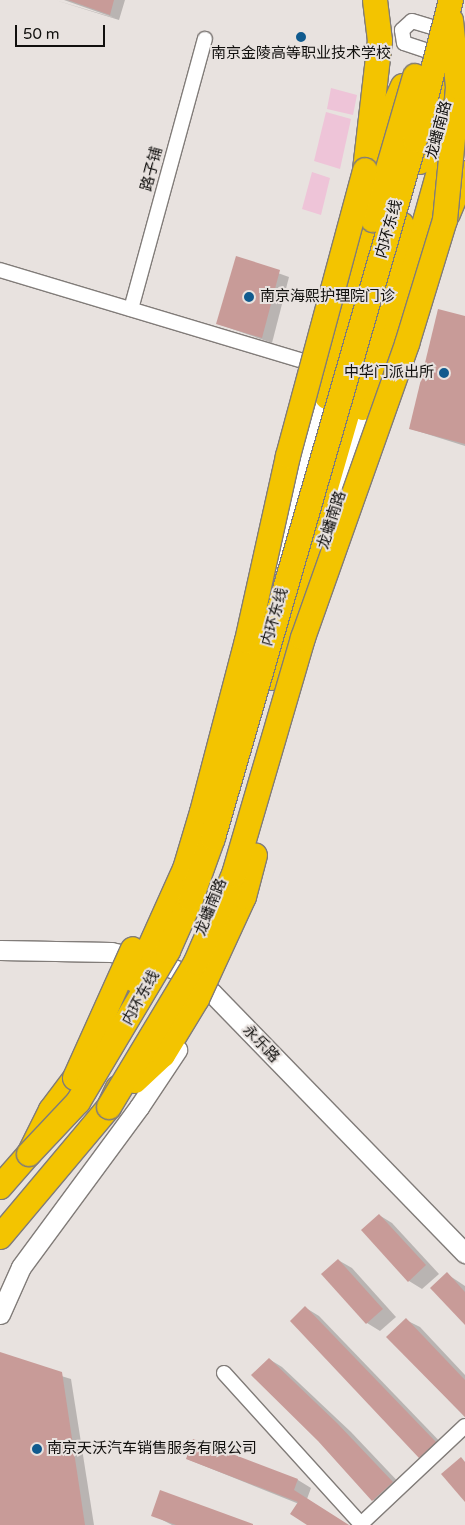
<!DOCTYPE html>
<meta charset="utf-8">
<style>
body{margin:0}
#map{position:relative;width:465px;height:1525px;overflow:hidden;background:#e8e2df;font-family:"Varela Round","Noto Sans SC",sans-serif}
div>[style]{position:absolute}
.green>*{inset:0;background:#eec4d8}
.shadow>*{inset:0;background:#0003}
.building>*{inset:0;background:#c89b98}
.roads{filter:drop-shadow(1px 0 #817c79) drop-shadow(-1px 0 #817c79) drop-shadow(0 1px #817c79) drop-shadow(0 -1px #817c79)}
.street>*{height:14px;margin:-7px;padding:0 7px;transform-origin:7px;border-radius:7px;background:#fff}
.secondary>*{height:19px;margin:-9.5px;padding:0 9.5px;transform-origin:9.5px;border-radius:9.5px;background:#fff}
.highway>*{height:24px;margin:-12px;padding:0 12px;transform-origin:12px;border-radius:12px;background:#f3c400}
.bridges{filter:drop-shadow(1px 0 #817c79) drop-shadow(-1px 0 #817c79) drop-shadow(0 1px #817c79) drop-shadow(0 -1px #817c79)}
.secondary-bridge>*{height:19px;margin:-9.5px;padding:0 9.5px;transform-origin:9.5px;border-radius:9.5px;background:#fff}
.highway-bridge>*{height:24px;margin:-12px;padding:0 12px;transform-origin:12px;border-radius:12px;background:#f3c400}
.dots>*{width:14px;height:14px;translate:-50% -50%;box-sizing:border-box;border:2px solid #e8e2df;border-radius:50%}
span{translate:-50% -50%;white-space:nowrap;text-align:center;line-height:1.15;-webkit-text-stroke:4px #e8e2df;paint-order:stroke}
.poi-label{font-size:15px;color:#11100e}
.left{translate:0 -50%;text-align:left}
.right{translate:-100% -50%;text-align:right}
.street-label{font-size:15px;color:#11100e}
.scale{position:absolute;left:15px;top:25px;width:90px;height:22px;box-sizing:border-box;border:2px solid #11100e;border-top:0;padding-left:6px;font-size:15px;line-height:18px;white-space:nowrap;color:#11100e;-webkit-text-stroke:4px #e8e2df;paint-order:stroke}
</style>
<div id="map">
<div class="green">
<div style="clip-path:polygon(331px 88px,357px 95px,353px 115px,327px 109px)"></div>
<div style="clip-path:polygon(326px 112px,351px 119px,340px 169px,314px 161px)"></div>
<div style="clip-path:polygon(312px 172px,330px 178px,321px 215px,302px 209px)"></div>
</div>
<div class="shadow">
<div style="clip-path:polygon(55px 0,115px 18px,64px 0,125px 0,119px 20px)"></div>
<div style="clip-path:polygon(236px 258px,289px 277px,272px 343px,218px 324px)"></div>
<div style="clip-path:polygon(465px 318px,465px 446px,411px 429px)"></div>
<div style="clip-path:polygon(379px 1215px,392px 1223px,439px 1274px,422px 1289px,409px 1281px)"></div>
<div style="clip-path:polygon(338px 1260px,352px 1268px,396px 1317px,380px 1331px,367px 1323px)"></div>
<div style="clip-path:polygon(447px 1274px,465px 1286px,465px 1323px)"></div>
<div style="clip-path:polygon(306px 1308px,319px 1316px,448px 1450px,433px 1464px,420px 1457px)"></div>
<div style="clip-path:polygon(406px 1320px,420px 1327px,465px 1375px,465px 1417px,388px 1337px)"></div>
<div style="clip-path:polygon(0 1357px,71px 1379px,94px 1525px,0 1525px)"></div>
<div style="clip-path:polygon(269px 1359px,282px 1367px,351px 1432px,406px 1490px,387px 1508px,373px 1500px,319px 1440px)"></div>
<div style="clip-path:polygon(187px 1459px,298px 1480px,311px 1488px,307px 1499px,347px 1525px,309px 1525px,299px 1504px)"></div>
<div style="clip-path:polygon(153px 1515px,252px 1525px,172px 1525px)"></div>
</div>
<div class="building">
<div style="clip-path:polygon(68px 0,114px 0,110px 15px)"></div>
<div style="clip-path:polygon(236px 256px,280px 270px,262px 338px,216px 324px)"></div>
<div style="clip-path:polygon(438px 309px,465px 316px,465px 444px,409px 429px)"></div>
<div style="clip-path:polygon(379px 1214px,426px 1265px,408px 1282px,361px 1230px)"></div>
<div style="clip-path:polygon(338px 1259px,383px 1309px,366px 1324px,321px 1274px)"></div>
<div style="clip-path:polygon(447px 1272px,465px 1292px,465px 1325px,430px 1288px)"></div>
<div style="clip-path:polygon(305px 1306px,436px 1442px,419px 1458px,290px 1321px)"></div>
<div style="clip-path:polygon(406px 1318px,465px 1380px,465px 1417px,386px 1337px)"></div>
<div style="clip-path:polygon(0 1352px,62px 1372px,85px 1525px,0 1525px)"></div>
<div style="clip-path:polygon(269px 1358px,337px 1423px,393px 1482px,372px 1501px,318px 1441px,251px 1375px)"></div>
<div style="clip-path:polygon(193px 1439px,298px 1479px,294px 1490px,349px 1525px,307px 1525px,290px 1514px,298px 1502px,186px 1459px)"></div>
<div style="clip-path:polygon(461px 1457px,465px 1462px,465px 1502px,441px 1474px)"></div>
<div style="clip-path:polygon(160px 1490px,253px 1524px,253px 1525px,176px 1525px,151px 1516px)"></div>
</div>
<div class="roads">
<div class="street">
<div style="left:443px;top:56px;width:41px;rotate:-161.6deg"></div>
<div style="left:404px;top:43px;width:13px;rotate:-99deg"></div>
<div style="left:402px;top:30px;width:13px;rotate:-42deg"></div>
<div style="left:412px;top:21px;width:55px;rotate:16.8deg"></div>
<div style="left:0;top:270px;width:333px;rotate:16.7deg"></div>
<div style="left:131px;top:309px;width:280px;rotate:-74.7deg"></div>
<div style="left:224px;top:1373px;width:205px;rotate:47.8deg"></div>
<div style="left:361px;top:1524px;width:143px;rotate:-43.3deg"></div>
</div>
<div class="secondary">
<div style="left:328px;top:533px;width:80px;rotate:-71.8deg"></div>
<div style="left:353px;top:457px;width:62px;rotate:-78deg"></div>
<div style="left:259px;top:633px;width:259px;rotate:-73.9deg"></div>
<div style="left:0;top:950px;width:111px;rotate:1deg"></div>
<div style="left:111px;top:952px;width:43px;rotate:12.1deg"></div>
<div style="left:153px;top:961px;width:30px;rotate:21deg"></div>
<div style="left:181px;top:972px;width:37px;rotate:34deg"></div>
<div style="left:212px;top:993px;width:363px;rotate:45.8deg"></div>
</div>
<div class="highway">
<div style="left:375px;top:148px;width:68px;rotate:-65.7deg"></div>
<div style="left:420px;top:162px;width:99px;rotate:-73deg"></div>
<div style="left:365px;top:170px;width:130px;rotate:-83.4deg"></div>
<div style="left:380px;top:41px;width:41px;rotate:-97deg"></div>
<div style="left:448px;top:214px;width:44px;rotate:-67.5deg"></div>
<div style="left:327px;top:397px;width:28px;rotate:-86deg"></div>
<div style="left:329px;top:369px;width:155px;rotate:-73.5deg"></div>
<div style="left:363px;top:408px;width:53px;rotate:-64.4deg"></div>
<div style="left:386px;top:360px;width:218px;rotate:-74.3deg"></div>
<div style="left:271px;top:678px;width:472px;rotate:-73.9deg"></div>
<div style="left:0;top:1187px;width:44px;rotate:-48.7deg"></div>
<div style="left:29px;top:1154px;width:49px;rotate:-63.4deg"></div>
<div style="left:51px;top:1110px;width:40px;rotate:-53deg"></div>
<div style="left:0;top:1237px;width:170px;rotate:-50deg"></div>
<div style="left:109px;top:1107px;width:21px;rotate:-65deg"></div>
</div>
</div>
<div class="bridges">
<div class="secondary-bridge">
<div style="left:0;top:1314px;width:51px;rotate:-65.9deg"></div>
<div style="left:21px;top:1267px;width:199px;rotate:-53.6deg"></div>
<div style="left:139px;top:1107px;width:69px;rotate:-56.3deg"></div>
</div>
<div class="highway-bridge">
<div style="left:373px;top:220px;width:150px;rotate:-73.7deg"></div>
<div style="left:135px;top:980px;width:122px;rotate:-65.8deg"></div>
<div style="left:185px;top:869px;width:59px;rotate:-73.4deg"></div>
<div style="left:202px;top:812px;width:177px;rotate:-75.3deg"></div>
<div style="left:247px;top:641px;width:189px;rotate:-77.5deg"></div>
<div style="left:288px;top:456px;width:296px;rotate:-74.9deg"></div>
<div style="left:75px;top:1078px;width:141px;rotate:-65.8deg"></div>
<div style="left:135px;top:1081px;width:38px;rotate:-43deg"></div>
<div style="left:163px;top:1055px;width:66px;rotate:-58.7deg"></div>
<div style="left:197px;top:999px;width:112px;rotate:-65.3deg"></div>
<div style="left:244px;top:897px;width:43px;rotate:-75.3deg"></div>
<div style="left:109px;top:1107px;width:169px;rotate:-59deg"></div>
<div style="left:196px;top:962px;width:96px;rotate:-66.6deg"></div>
<div style="left:234px;top:874px;width:246px;rotate:-73.7deg"></div>
<div style="left:303px;top:638px;width:312px;rotate:-70.5deg"></div>
<div style="left:407px;top:344px;width:130px;rotate:-73deg"></div>
<div style="left:445px;top:220px;width:134px;rotate:-84.4deg"></div>
<div style="left:458px;top:87px;width:67px;rotate:-96deg"></div>
<div style="left:29px;top:1154px;width:71px;rotate:-46.7deg"></div>
<div style="left:78px;top:1102px;width:176px;rotate:-59.2deg"></div>
<div style="left:168px;top:951px;width:57px;rotate:-66.1deg"></div>
<div style="left:191px;top:899px;width:65px;rotate:-70.2deg"></div>
<div style="left:213px;top:838px;width:727px;rotate:-73.86deg"></div>
<div style="left:415px;top:140px;width:145px;rotate:-75.6deg"></div>
</div>
</div>
<div class="dots">
<div style="left:301px;top:37px;background:#105a8e"></div>
<div style="left:249px;top:297px;background:#105a8e"></div>
<div style="left:444px;top:373px;background:#105a8e"></div>
<div style="left:37px;top:1449px;background:#105a8e"></div>
</div>
<div class="poi-label">
<span style="left:301px;top:54px">南京金陵高等职业技术学校</span>
<span class="left" style="left:260px;top:297px">南京海熙护理院门诊</span>
<span class="right" style="left:434px;top:373px">中华门派出所</span>
<span class="left" style="left:47px;top:1449px">南京天沃汽车销售服务有限公司</span>
</div>
<div class="street-label">
<span style="left:439px;top:130px;rotate:-75deg">龙蟠南路</span>
<span style="left:152px;top:169px;rotate:-75deg">路子铺</span>
<span style="left:389px;top:229px;rotate:-74deg">内环东线</span>
<span style="left:332px;top:520px;rotate:-72deg">龙蟠南路</span>
<span style="left:275px;top:617px;rotate:-74deg">内环东线</span>
<span style="left:211px;top:907px;rotate:-68deg">龙蟠南路</span>
<span style="left:141px;top:998px;rotate:-61deg">内环东线</span>
<span style="left:261px;top:1044px;rotate:46deg">永乐路</span>
</div>
<div class="scale">50 m</div>
</div>
